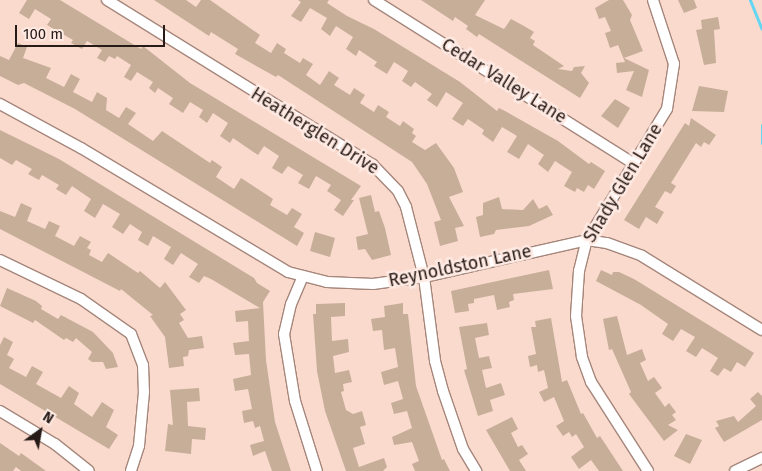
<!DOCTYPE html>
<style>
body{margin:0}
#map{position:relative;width:762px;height:471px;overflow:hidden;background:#fbdace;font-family:"Fira Sans",sans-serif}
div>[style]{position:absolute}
.stream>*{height:3px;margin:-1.5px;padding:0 1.5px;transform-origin:1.5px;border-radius:1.5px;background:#64d6f2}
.building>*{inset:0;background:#c7ae99}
.roads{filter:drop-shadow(1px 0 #a5867b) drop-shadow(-1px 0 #a5867b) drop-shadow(0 1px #a5867b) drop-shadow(0 -1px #a5867b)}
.minor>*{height:10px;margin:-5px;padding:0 5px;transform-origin:5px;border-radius:5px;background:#fff}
span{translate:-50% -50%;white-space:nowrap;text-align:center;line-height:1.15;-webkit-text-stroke:5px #ffeae3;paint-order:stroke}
.street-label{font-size:18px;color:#271b17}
.north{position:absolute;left:15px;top:406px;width:50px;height:50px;-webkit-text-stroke:4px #ffeae3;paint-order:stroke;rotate:32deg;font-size:14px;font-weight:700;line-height:20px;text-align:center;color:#271b17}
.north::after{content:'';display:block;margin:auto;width:18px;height:22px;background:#271b17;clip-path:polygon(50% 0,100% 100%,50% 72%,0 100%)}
.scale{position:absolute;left:15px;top:25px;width:150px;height:22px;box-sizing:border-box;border:2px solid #271b17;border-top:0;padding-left:6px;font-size:15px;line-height:18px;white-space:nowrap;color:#271b17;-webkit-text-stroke:4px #ffeae3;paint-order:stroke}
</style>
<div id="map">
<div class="stream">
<div style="left:750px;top:0;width:31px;rotate:68deg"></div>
<div style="left:762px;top:125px;width:18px;rotate:90deg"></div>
</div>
<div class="building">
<div style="clip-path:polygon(27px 0,60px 0,141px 49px,143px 46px,190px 83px,361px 186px,351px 200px,354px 200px,343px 216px,334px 210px,341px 200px,327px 191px,331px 185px,316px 176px,309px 189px,298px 183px,303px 175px,288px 166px,282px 174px,272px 168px,279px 156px,264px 146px,258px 155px,233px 138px,230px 143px,220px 136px,228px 123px,213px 113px,207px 123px,199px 117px,203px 110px,190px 102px,183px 113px,169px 104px,173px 98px,158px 88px,155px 93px,149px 88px,153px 82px,137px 72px,131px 81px,124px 77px,131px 65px,117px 56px,115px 59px,109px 56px,105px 62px,97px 58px,102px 50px,87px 41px,82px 49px,71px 43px,73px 40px,47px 25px,51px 19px,35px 9px,29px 19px,19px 13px)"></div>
<div style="clip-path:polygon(154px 0,186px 0,196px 7px,201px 0,210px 0,260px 35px,255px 43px,271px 53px,277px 43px,286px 49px,284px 53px,300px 63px,303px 58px,313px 64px,306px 75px,320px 85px,329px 71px,339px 78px,334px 85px,350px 95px,354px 88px,365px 95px,360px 103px,374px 112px,378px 105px,389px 112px,386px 117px,400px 126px,403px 121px,414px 129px,412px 133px,416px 136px,412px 142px,425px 150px,436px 143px,454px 168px,463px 192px,449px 197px,464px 226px,455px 228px,458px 241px,440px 246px,434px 222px,441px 220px,427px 184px,412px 162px,278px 75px,276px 77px,235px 54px,238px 49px,211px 32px,209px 36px)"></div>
<div style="clip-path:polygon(298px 0,329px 0,327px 3px,347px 16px,374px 29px,460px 82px,497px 111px,499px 108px,505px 111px,558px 141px,589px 164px,591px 162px,605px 171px,594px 189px,588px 185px,584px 192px,577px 188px,575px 192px,564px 186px,572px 172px,555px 161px,548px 172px,538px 164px,544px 155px,528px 144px,519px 159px,507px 152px,517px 136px,502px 127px,493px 142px,482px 134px,484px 130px,468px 119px,463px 126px,452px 119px,463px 103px,446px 92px,437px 107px,427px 100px,432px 94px,415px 82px,411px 87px,402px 81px,408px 71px,394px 62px,387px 74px,374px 66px,377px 62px,359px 50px,356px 56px,346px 49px,353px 37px,336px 26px,330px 36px,321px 29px,327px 18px,310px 8px,301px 22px,291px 16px,301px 2px)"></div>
<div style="clip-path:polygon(421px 0,485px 0,475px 15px,504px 29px,511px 19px,524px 26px,534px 32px,530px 38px,535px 41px,533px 45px,564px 66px,558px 69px,572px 71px,574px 67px,585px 66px,581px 73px,589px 83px,580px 98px,479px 34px,477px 37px,466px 29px,468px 26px,455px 17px,453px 21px)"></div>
<div style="clip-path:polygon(609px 0,623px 0,632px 15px,630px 20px,643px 51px,624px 58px,649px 70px,642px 97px,626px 90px,634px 71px,617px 73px,616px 63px,625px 62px,618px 45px,610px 48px,605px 33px,611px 31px,605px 17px,599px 19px,595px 8px)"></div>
<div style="clip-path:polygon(678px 0,694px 0,697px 8px,684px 13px)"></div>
<div style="clip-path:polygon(718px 17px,720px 29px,714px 30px,716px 63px,704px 65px,696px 30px,702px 29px,701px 20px)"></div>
<div style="clip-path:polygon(18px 43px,27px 47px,23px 58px,51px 68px,46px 78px,64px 87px,71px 74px,80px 79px,73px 92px,92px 102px,97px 92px,107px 98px,106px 110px,119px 118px,126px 107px,136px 113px,128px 124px,153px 141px,162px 131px,210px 163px,212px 160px,222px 167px,216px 177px,234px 189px,241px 178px,273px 199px,270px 205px,287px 215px,292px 208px,302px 214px,294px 227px,304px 233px,297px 246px,75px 109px,24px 83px,18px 85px,0 76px,0 56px,9px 60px)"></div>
<div style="clip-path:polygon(699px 86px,728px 91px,724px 112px,692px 111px)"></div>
<div style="clip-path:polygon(615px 99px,630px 108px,618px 128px,601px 116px)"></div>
<div style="clip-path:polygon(691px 118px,716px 135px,709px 145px,704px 142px,701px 147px,696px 143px,671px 183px,676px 186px,671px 194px,665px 191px,655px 207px,664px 212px,657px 224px,646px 217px,639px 229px,624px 220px,685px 123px,689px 126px)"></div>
<div style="clip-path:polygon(0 130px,59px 159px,254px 278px,257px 283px,270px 291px,263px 302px,266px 360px,275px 422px,291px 471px,272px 471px,265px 451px,253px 456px,250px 445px,264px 441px,260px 426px,255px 428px,253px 421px,244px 423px,242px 411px,252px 409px,248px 389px,235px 391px,233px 379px,251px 375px,249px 354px,235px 355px,233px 343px,249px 341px,248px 321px,236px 322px,235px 311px,260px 308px,211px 279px,204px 276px,199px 283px,189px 277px,198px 264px,181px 253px,173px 265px,164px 259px,171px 247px,153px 236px,148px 246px,138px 240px,142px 232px,130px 224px,123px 234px,112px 227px,120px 214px,103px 204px,95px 218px,84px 211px,91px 199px,72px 186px,66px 195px,56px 189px,59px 185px,42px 175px,39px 180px,28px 174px,32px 169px,16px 160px,12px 165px,0 158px)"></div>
<div style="clip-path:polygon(371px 195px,375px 212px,379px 211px,385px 228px,391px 255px,372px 260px,365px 249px,358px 250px,356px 237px,368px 234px,359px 198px)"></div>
<div style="clip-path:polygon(499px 197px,502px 209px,523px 210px,533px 199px,539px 209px,547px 205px,553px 215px,529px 226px,496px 230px,494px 234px,480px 237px,476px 217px,483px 215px,483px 203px)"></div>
<div style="clip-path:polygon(21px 203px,32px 208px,27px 221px,45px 229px,49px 221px,60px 226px,55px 236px,74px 246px,80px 236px,91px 242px,87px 248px,91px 250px,89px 255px,102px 262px,108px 253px,138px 273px,140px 271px,160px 288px,165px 282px,186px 310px,180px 314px,184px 320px,179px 323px,188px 338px,202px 336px,204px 348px,189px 350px,188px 356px,183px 357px,184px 366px,169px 368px,165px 337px,150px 316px,153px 315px,121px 289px,120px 291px,0 229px,0 211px,15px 217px)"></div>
<div style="clip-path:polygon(315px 232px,335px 238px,330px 257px,310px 251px)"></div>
<div style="clip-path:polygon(549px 270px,553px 289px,513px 294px,514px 300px,509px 302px,510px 307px,497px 310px,494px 295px,474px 299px,474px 303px,468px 304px,469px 311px,455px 313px,451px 291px)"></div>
<div style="clip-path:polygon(601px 270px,612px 275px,613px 272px,619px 272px,634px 279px,754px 353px,745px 367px,737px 362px,731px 372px,724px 368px,718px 376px,710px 371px,718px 358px,702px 348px,696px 357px,686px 351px,695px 337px,681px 329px,673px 341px,662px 334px,668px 324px,641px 305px,596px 281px)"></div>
<div style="clip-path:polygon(7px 288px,36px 301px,42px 306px,41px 309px,58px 319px,61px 315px,93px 332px,113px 353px,118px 367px,106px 369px,103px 362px,92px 362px,88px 359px,92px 352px,76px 338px,73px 342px,66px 338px,64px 340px,35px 320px,33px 323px,0 306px)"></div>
<div style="clip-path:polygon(345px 303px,345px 316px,331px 317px,332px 341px,348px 339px,349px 352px,333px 356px,335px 373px,349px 370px,352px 382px,343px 384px,344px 391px,341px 392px,346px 410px,353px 414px,362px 411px,366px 425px,360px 427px,365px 444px,353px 448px,359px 467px,384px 458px,387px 467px,383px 471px,346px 471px,325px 411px,317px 371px,313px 314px,316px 314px,316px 304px)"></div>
<div style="clip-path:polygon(403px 303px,403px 314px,408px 314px,416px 386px,442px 460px,444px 459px,450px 471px,415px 471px,412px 464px,419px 461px,412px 442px,394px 445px,392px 437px,412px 428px,407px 411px,394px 414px,391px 403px,403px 399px,398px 381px,384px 385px,381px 372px,398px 367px,395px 348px,384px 350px,382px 330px,373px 331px,371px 319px,385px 317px,384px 306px)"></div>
<div style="clip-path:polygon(617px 316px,627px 355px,642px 349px,646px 360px,640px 363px,648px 381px,654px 377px,662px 388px,655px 393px,665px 407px,669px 403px,676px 412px,672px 415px,676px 420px,668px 425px,678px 430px,664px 441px,629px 394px,631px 392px,612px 349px,609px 350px,603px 319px)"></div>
<div style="clip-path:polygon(551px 318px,562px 382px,567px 380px,581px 414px,583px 413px,597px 438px,600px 436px,623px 471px,599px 471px,591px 460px,579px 469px,571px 457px,584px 447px,576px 434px,572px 437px,569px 432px,563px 436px,556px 426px,564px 421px,554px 397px,544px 402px,539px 392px,548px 388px,544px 370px,538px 372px,537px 365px,530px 367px,528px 356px,536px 354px,531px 327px,536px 327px,535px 321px)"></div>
<div style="clip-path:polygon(487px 323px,489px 335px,475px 338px,479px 358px,489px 356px,492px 368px,482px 370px,486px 388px,501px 383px,505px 395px,490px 400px,493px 411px,478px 416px,464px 370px,467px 369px,459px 327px)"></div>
<div style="clip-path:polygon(4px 337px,13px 342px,7px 355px,14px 359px,9px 368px,26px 377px,32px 366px,43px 372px,36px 384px,61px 398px,69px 386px,79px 393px,74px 404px,92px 417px,102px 402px,114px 410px,106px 427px,118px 435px,109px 449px,0 384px,0 345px)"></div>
<div style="clip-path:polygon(199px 388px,200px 401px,187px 402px,188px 426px,206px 428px,205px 440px,192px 439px,191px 454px,165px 451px,168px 424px,173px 425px,170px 390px)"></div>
<div style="clip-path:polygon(758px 392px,762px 396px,762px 420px,724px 442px,715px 428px,719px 426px,716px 421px,734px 416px,738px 422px,756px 406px,750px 399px)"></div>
<div style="clip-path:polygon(512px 417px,518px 429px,511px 433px,518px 447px,522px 445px,528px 454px,519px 460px,526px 471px,510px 471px,486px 430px)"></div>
<div style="clip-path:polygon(686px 434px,702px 440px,690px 464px,674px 456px)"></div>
<div style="clip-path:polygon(0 443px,19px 456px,21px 453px,46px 471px,21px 471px,16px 467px,13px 471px,0 471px)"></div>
</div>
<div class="roads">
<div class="minor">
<div style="left:107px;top:0;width:312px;rotate:31.8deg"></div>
<div style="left:372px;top:164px;width:37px;rotate:46deg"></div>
<div style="left:398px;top:191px;width:18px;rotate:63deg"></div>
<div style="left:406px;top:207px;width:72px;rotate:75.6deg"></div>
<div style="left:424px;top:277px;width:85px;rotate:82.5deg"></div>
<div style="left:435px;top:361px;width:31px;rotate:75deg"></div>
<div style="left:443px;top:391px;width:61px;rotate:71deg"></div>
<div style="left:463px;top:449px;width:26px;rotate:59deg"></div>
<div style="left:374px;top:0;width:306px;rotate:32.2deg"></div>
<div style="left:0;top:104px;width:92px;rotate:28.5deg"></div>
<div style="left:81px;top:148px;width:241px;rotate:30.9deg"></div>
<div style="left:288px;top:272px;width:40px;rotate:14.4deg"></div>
<div style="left:327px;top:282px;width:46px;rotate:2.5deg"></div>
<div style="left:373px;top:284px;width:51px;rotate:-7.8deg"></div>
<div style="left:424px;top:277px;width:167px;rotate:-12.8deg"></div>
<div style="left:587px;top:240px;width:20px;rotate:9deg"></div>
<div style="left:607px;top:243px;width:37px;rotate:20deg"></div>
<div style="left:642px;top:256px;width:141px;rotate:31.7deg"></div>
<div style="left:0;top:260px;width:90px;rotate:25.7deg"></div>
<div style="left:81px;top:299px;width:61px;rotate:35deg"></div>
<div style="left:131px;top:334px;width:33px;rotate:69deg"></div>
<div style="left:143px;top:365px;width:27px;rotate:88deg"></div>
<div style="left:144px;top:392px;width:54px;rotate:95.3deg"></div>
<div style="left:139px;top:446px;width:26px;rotate:108deg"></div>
<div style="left:303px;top:276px;width:30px;rotate:113deg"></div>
<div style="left:291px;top:304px;width:31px;rotate:103deg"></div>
<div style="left:284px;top:334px;width:68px;rotate:80.7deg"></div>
<div style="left:295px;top:401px;width:73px;rotate:72.6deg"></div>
<div style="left:0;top:411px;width:64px;rotate:31deg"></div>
<div style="left:55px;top:444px;width:43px;rotate:38.5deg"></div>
<div style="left:648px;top:471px;width:106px;rotate:-122.6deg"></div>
<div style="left:591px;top:382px;width:27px;rotate:-110deg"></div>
<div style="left:582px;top:357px;width:41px;rotate:-98.3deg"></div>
<div style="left:576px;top:316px;width:45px;rotate:-86.2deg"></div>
<div style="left:579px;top:271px;width:32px;rotate:-76deg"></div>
<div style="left:587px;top:240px;width:153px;rotate:-58.6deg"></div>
<div style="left:667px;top:109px;width:46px;rotate:-81.2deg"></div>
<div style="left:674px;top:64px;width:67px;rotate:-108.2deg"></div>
<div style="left:735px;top:471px;width:30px;rotate:-26deg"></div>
</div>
</div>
<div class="street-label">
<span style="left:504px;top:81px;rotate:32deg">Cedar Valley Lane</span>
<span style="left:315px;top:131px;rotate:32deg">Heatherglen Drive</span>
<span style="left:623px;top:183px;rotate:-59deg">Shady Glen Lane</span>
<span style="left:460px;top:266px;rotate:-12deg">Reynoldston Lane</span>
</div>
<div class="north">N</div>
<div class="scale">100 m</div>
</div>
